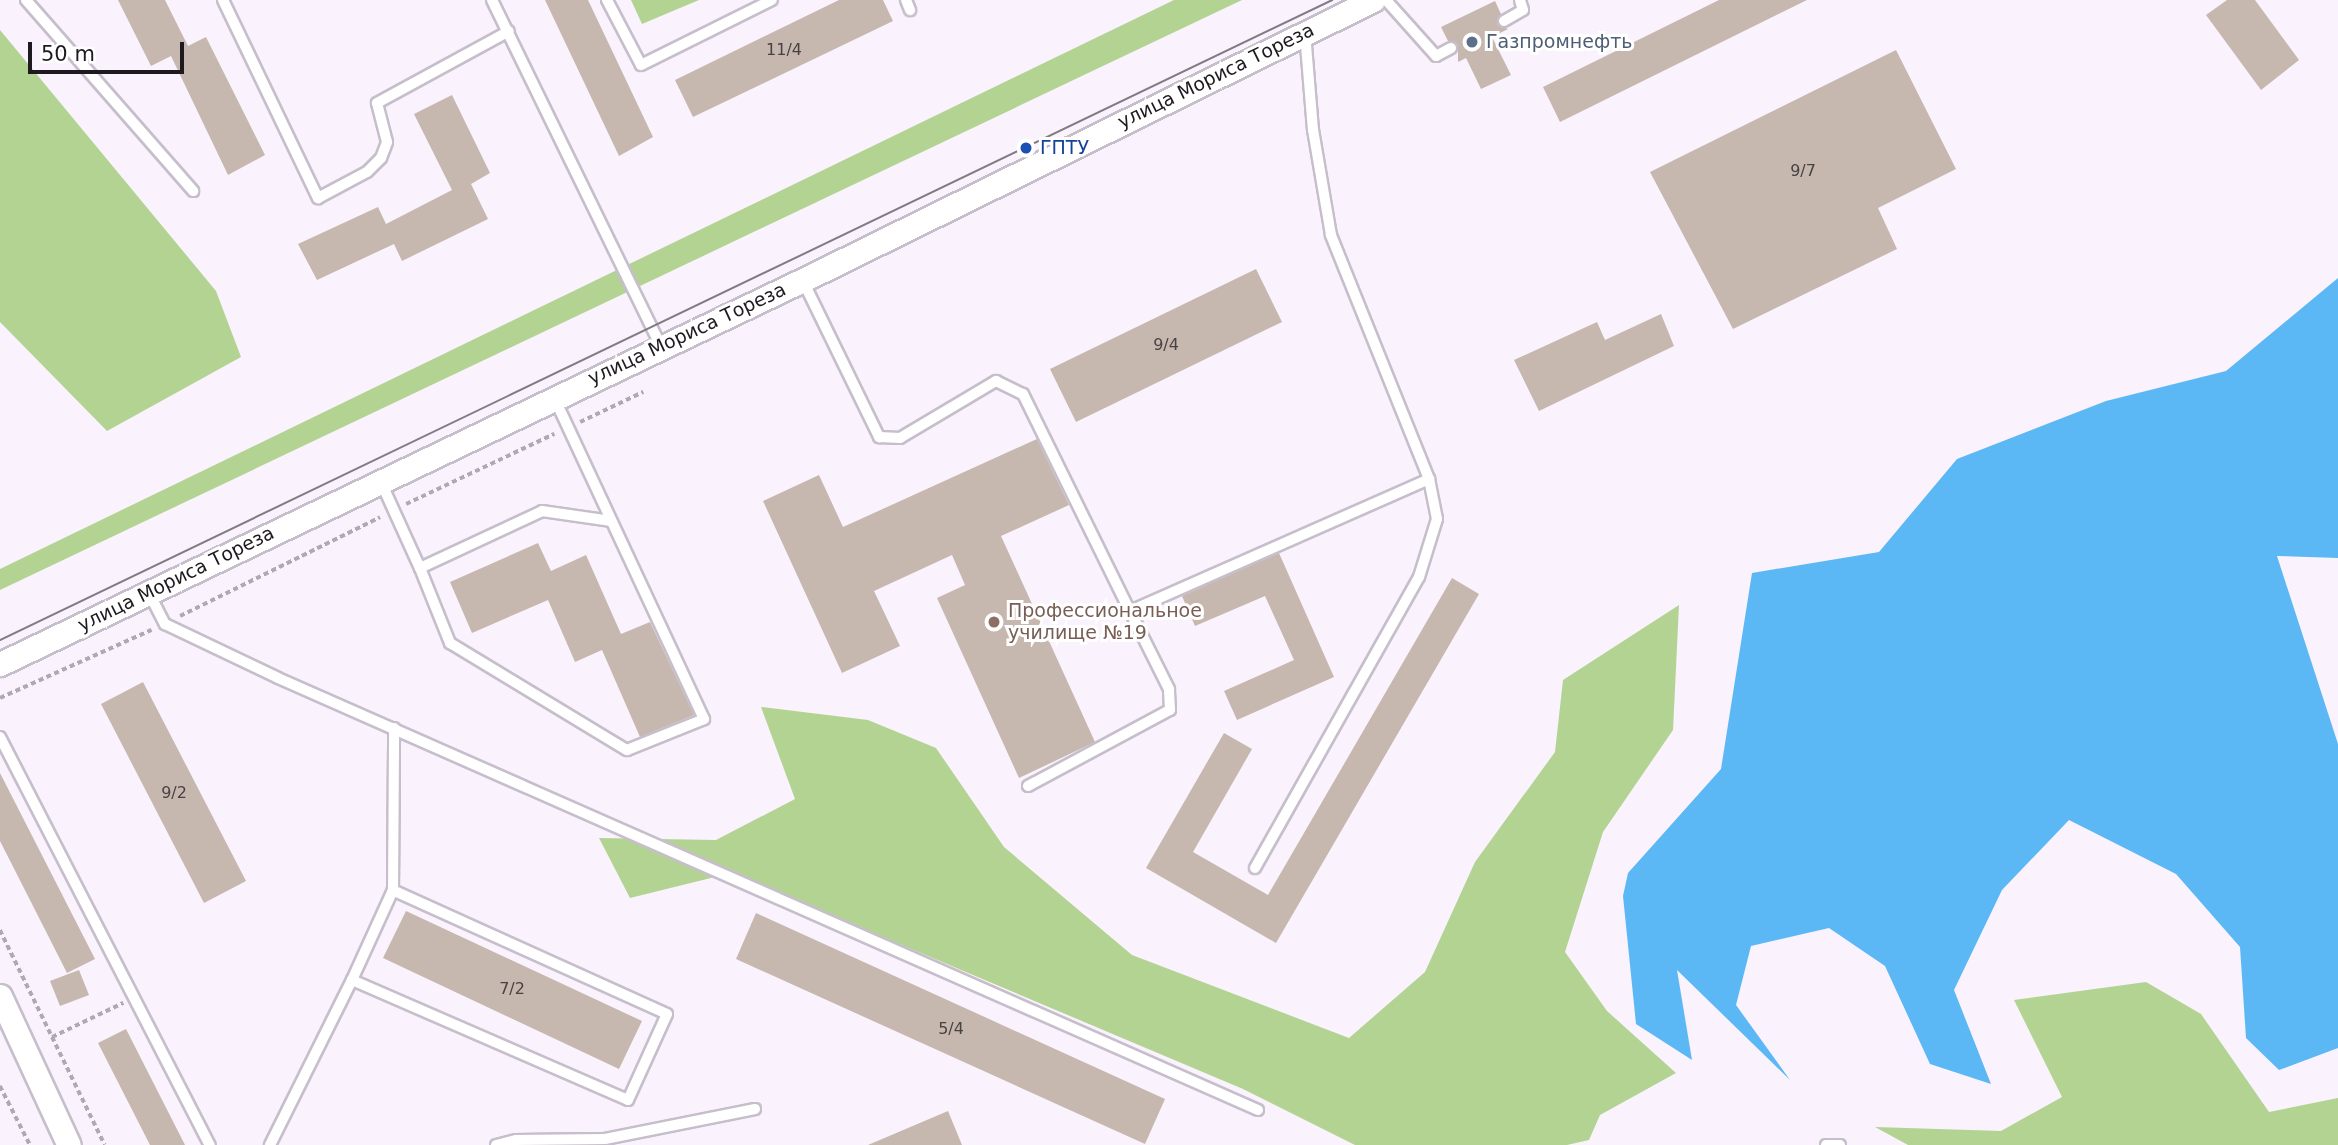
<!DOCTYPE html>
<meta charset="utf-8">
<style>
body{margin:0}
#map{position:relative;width:2338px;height:1145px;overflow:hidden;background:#faf2fd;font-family:"DejaVu Sans",sans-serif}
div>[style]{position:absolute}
.green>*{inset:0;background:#b3d392}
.water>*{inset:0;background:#5bb8f4}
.building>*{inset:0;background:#c6b8af}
.path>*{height:3.5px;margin-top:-1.75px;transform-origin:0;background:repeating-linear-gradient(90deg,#b0a9b2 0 5px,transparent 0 8.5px)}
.roads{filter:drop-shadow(2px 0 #c7becb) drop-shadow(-2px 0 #c7becb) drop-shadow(0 2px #c7becb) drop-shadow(0 -2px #c7becb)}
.service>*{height:10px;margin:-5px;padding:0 5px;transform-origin:5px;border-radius:5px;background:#fff}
.tertiary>*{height:23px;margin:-11.5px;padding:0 11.5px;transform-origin:11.5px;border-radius:11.5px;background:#fff}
.tram>*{height:2px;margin:-1px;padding:0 1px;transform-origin:1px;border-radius:1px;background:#817b83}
.dots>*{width:19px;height:19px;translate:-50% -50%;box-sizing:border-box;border:4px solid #fff;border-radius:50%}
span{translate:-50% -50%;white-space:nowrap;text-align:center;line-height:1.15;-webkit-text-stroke:6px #fff;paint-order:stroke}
.number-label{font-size:16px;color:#484243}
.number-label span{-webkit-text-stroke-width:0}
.service-label{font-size:19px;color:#4e5e75}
.left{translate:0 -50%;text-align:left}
.street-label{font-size:19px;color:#1e1a1f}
.transit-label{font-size:19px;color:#164399}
.education-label{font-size:19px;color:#785e54}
.scale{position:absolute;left:28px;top:42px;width:156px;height:32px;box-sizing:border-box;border:4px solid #1e1a1f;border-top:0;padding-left:9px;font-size:21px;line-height:24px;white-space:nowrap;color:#1e1a1f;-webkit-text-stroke:5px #fff;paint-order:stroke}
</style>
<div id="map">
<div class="green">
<div style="clip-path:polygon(631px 0,699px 0,642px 24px)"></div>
<div style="clip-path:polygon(1174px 0,1242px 0,0 590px,0 569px)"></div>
<div style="clip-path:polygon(0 30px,216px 291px,241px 357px,107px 431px,0 322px)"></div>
<div style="clip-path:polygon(1679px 605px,1673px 730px,1603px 832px,1565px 952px,1607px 1011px,1676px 1073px,1600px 1115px,1589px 1140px,1567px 1145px,1355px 1145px,1243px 1089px,731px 873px,630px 898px,599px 838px,716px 840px,795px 799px,761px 707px,868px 720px,936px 748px,1004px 847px,1132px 955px,1349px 1038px,1425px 972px,1475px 862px,1555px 752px,1563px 680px)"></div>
<div style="clip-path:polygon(2146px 982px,2201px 1014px,2269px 1112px,2338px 1098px,2338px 1145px,1908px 1145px,1875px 1127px,2001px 1131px,2062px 1097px,2014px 1000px)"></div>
</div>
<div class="water">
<div style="clip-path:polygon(2338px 278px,2338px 558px,2277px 556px,2338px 744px,2338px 1048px,2279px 1070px,2246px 1038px,2240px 947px,2176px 874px,2069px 820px,2002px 890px,1954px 990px,1991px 1084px,1930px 1064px,1885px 966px,1829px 928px,1751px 946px,1736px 1005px,1790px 1080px,1677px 970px,1692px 1060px,1636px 1024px,1623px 896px,1628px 873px,1721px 769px,1752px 573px,1879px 552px,1957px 459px,2106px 401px,2226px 371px)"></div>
</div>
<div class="building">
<div style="clip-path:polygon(118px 0,165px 0,188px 46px,206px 37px,265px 155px,228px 175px,171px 56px,151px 66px)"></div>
<div style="clip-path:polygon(545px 0,588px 0,653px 137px,619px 156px)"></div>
<div style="clip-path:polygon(839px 0,883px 0,893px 21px,693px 117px,675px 80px)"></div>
<div style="clip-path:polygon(1719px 0,1807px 0,1560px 122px,1543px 87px)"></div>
<div style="clip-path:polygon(2227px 0,2255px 0,2299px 60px,2261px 90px,2206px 15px)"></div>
<div style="clip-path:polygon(1495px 1px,1501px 14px,1497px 24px,1508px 29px,1492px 37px,1511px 75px,1481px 89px,1466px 58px,1458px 62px,1458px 45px,1448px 41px,1441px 27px)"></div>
<div style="clip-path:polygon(1896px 50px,1956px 169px,1878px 208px,1897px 249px,1733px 329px,1650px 172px)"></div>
<div style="clip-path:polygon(452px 95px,490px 173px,471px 184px,488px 219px,402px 261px,394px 244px,317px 280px,298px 244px,378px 207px,386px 224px,452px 190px,414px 114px)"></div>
<div style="clip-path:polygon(1256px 269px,1282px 322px,1076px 422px,1050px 369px)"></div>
<div style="clip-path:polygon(1661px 314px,1674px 346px,1539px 411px,1514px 360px,1597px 322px,1605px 340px)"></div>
<div style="clip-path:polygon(1037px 439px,1069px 505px,1001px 536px,1095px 742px,1019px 778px,937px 598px,965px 585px,952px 555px,874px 591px,900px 646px,842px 673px,763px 501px,819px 475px,843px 527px)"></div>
<div style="clip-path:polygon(538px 543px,551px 571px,586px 555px,621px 634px,650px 622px,694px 715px,640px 737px,602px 650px,575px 662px,548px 600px,472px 633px,450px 582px)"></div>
<div style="clip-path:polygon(1279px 553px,1334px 677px,1237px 720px,1224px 691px,1294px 660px,1265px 596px,1195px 626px,1182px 596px)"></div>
<div style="clip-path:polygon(1452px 578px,1479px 594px,1276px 943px,1146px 868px,1224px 733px,1252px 749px,1193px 852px,1268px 895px)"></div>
<div style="clip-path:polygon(143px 682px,246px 881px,204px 903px,101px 704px)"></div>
<div style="clip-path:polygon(0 773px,95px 959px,67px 973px,0 841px)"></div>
<div style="clip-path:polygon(406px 911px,642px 1021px,619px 1069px,383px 958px)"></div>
<div style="clip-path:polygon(756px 913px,1165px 1099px,1145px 1144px,736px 959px)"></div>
<div style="clip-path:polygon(79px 970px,89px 995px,60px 1006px,50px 981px)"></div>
<div style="clip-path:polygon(126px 1029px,185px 1145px,150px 1145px,98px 1043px)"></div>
<div style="clip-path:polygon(948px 1111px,962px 1145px,868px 1145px)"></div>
</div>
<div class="path">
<div style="left:580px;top:422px;width:70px;rotate:-25.5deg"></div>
<div style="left:406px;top:504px;width:164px;rotate:-25.3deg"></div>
<div style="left:180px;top:616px;width:223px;rotate:-26.3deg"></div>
<div style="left:0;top:698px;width:166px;rotate:-24.2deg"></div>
<div style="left:0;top:930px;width:239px;rotate:64deg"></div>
<div style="left:52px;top:1037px;width:79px;rotate:-25.6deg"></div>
<div style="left:0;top:1086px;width:66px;rotate:63deg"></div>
</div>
<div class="roads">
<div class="service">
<div style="left:26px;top:0;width:254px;rotate:48.8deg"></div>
<div style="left:223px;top:0;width:220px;rotate:64.4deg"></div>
<div style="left:318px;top:198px;width:55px;rotate:-28deg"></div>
<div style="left:367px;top:172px;width:20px;rotate:-45deg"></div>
<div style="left:381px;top:158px;width:17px;rotate:-69deg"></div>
<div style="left:387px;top:142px;width:40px;rotate:-104.4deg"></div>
<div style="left:377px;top:103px;width:150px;rotate:-28.6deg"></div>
<div style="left:492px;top:0;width:385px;rotate:64deg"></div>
<div style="left:607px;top:0;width:73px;rotate:62.4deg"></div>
<div style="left:641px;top:65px;width:146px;rotate:-26.4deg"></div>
<div style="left:906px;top:0;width:11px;rotate:68deg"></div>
<div style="left:1386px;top:0;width:75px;rotate:48.2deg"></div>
<div style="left:1436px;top:56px;width:17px;rotate:-28deg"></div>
<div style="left:1504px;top:21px;width:22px;rotate:-30deg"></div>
<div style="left:1523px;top:10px;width:10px;rotate:-107deg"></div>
<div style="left:803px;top:281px;width:174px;rotate:64deg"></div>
<div style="left:879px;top:437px;width:21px;rotate:3deg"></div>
<div style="left:900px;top:438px;width:112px;rotate:-30.7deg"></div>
<div style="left:996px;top:381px;width:30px;rotate:26deg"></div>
<div style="left:1023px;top:394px;width:242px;rotate:63.8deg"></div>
<div style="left:1130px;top:611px;width:327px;rotate:-23.8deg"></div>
<div style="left:1429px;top:479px;width:263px;rotate:-111.9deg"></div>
<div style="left:1331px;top:235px;width:107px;rotate:-99.7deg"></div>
<div style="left:1313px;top:130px;width:97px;rotate:-94.7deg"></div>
<div style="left:380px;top:480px;width:97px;rotate:65.6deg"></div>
<div style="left:420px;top:568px;width:135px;rotate:-25deg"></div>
<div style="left:542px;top:511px;width:70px;rotate:8.2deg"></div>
<div style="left:420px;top:568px;width:81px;rotate:68.2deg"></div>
<div style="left:450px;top:643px;width:207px;rotate:31.2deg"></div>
<div style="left:627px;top:750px;width:83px;rotate:-21.9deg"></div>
<div style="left:704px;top:719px;width:352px;rotate:-115deg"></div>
<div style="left:149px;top:593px;width:35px;rotate:63deg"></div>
<div style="left:165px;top:624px;width:125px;rotate:25.5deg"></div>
<div style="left:278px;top:678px;width:1071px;rotate:23.79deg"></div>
<div style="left:0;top:737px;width:459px;rotate:62.8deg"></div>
<div style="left:1028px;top:786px;width:161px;rotate:-28.2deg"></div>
<div style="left:1170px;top:710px;width:21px;rotate:-93deg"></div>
<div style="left:1169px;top:689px;width:87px;rotate:-116.6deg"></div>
<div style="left:1255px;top:868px;width:334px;rotate:-60.6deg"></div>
<div style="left:1419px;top:577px;width:61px;rotate:-72.8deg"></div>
<div style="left:1437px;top:519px;width:41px;rotate:-101.3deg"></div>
<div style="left:352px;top:980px;width:99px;rotate:-65.5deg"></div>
<div style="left:270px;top:1145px;width:184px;rotate:-63.6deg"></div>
<div style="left:352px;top:980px;width:301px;rotate:23.5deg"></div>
<div style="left:628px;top:1100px;width:94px;rotate:-65.6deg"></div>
<div style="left:667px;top:1014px;width:301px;rotate:-155.7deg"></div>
<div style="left:393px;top:890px;width:162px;rotate:-89.6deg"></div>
<div style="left:496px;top:1145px;width:21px;rotate:-14deg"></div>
<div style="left:516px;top:1140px;width:89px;rotate:-0.6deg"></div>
<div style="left:605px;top:1139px;width:153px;rotate:-11.3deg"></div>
<div style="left:1826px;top:1145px;width:14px"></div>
</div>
<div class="tertiary">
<div style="left:0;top:664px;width:890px;rotate:-25.56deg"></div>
<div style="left:803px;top:280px;width:635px;rotate:-26.16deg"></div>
<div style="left:0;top:996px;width:164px;rotate:65.2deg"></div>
</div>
</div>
<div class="tram">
<div style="left:0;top:640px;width:1478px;rotate:-25.66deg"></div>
</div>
<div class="dots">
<div style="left:1472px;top:42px;background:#5c6f8a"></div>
<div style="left:1026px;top:148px;background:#1a4fb4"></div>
<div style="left:994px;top:622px;background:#8d6e63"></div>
</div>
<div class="number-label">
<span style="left:784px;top:50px">11/4</span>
<span style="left:1803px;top:171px">9/7</span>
<span style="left:1166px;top:345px">9/4</span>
<span style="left:174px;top:793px">9/2</span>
<span style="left:512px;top:989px">7/2</span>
<span style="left:951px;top:1029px">5/4</span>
</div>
<div class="service-label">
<span class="left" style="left:1486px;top:42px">Газпромнефть</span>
</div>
<div class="street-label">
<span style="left:1216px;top:76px;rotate:-26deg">улица Мориса Тореза</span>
<span style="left:687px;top:334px;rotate:-25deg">улица Мориса Тореза</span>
<span style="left:176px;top:579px;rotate:-26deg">улица Мориса Тореза</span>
</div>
<div class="transit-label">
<span class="left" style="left:1040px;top:148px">ГПТУ</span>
</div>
<div class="education-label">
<span class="left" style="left:1008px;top:622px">Профессиональное<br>училище №19</span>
</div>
<div class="scale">50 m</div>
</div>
